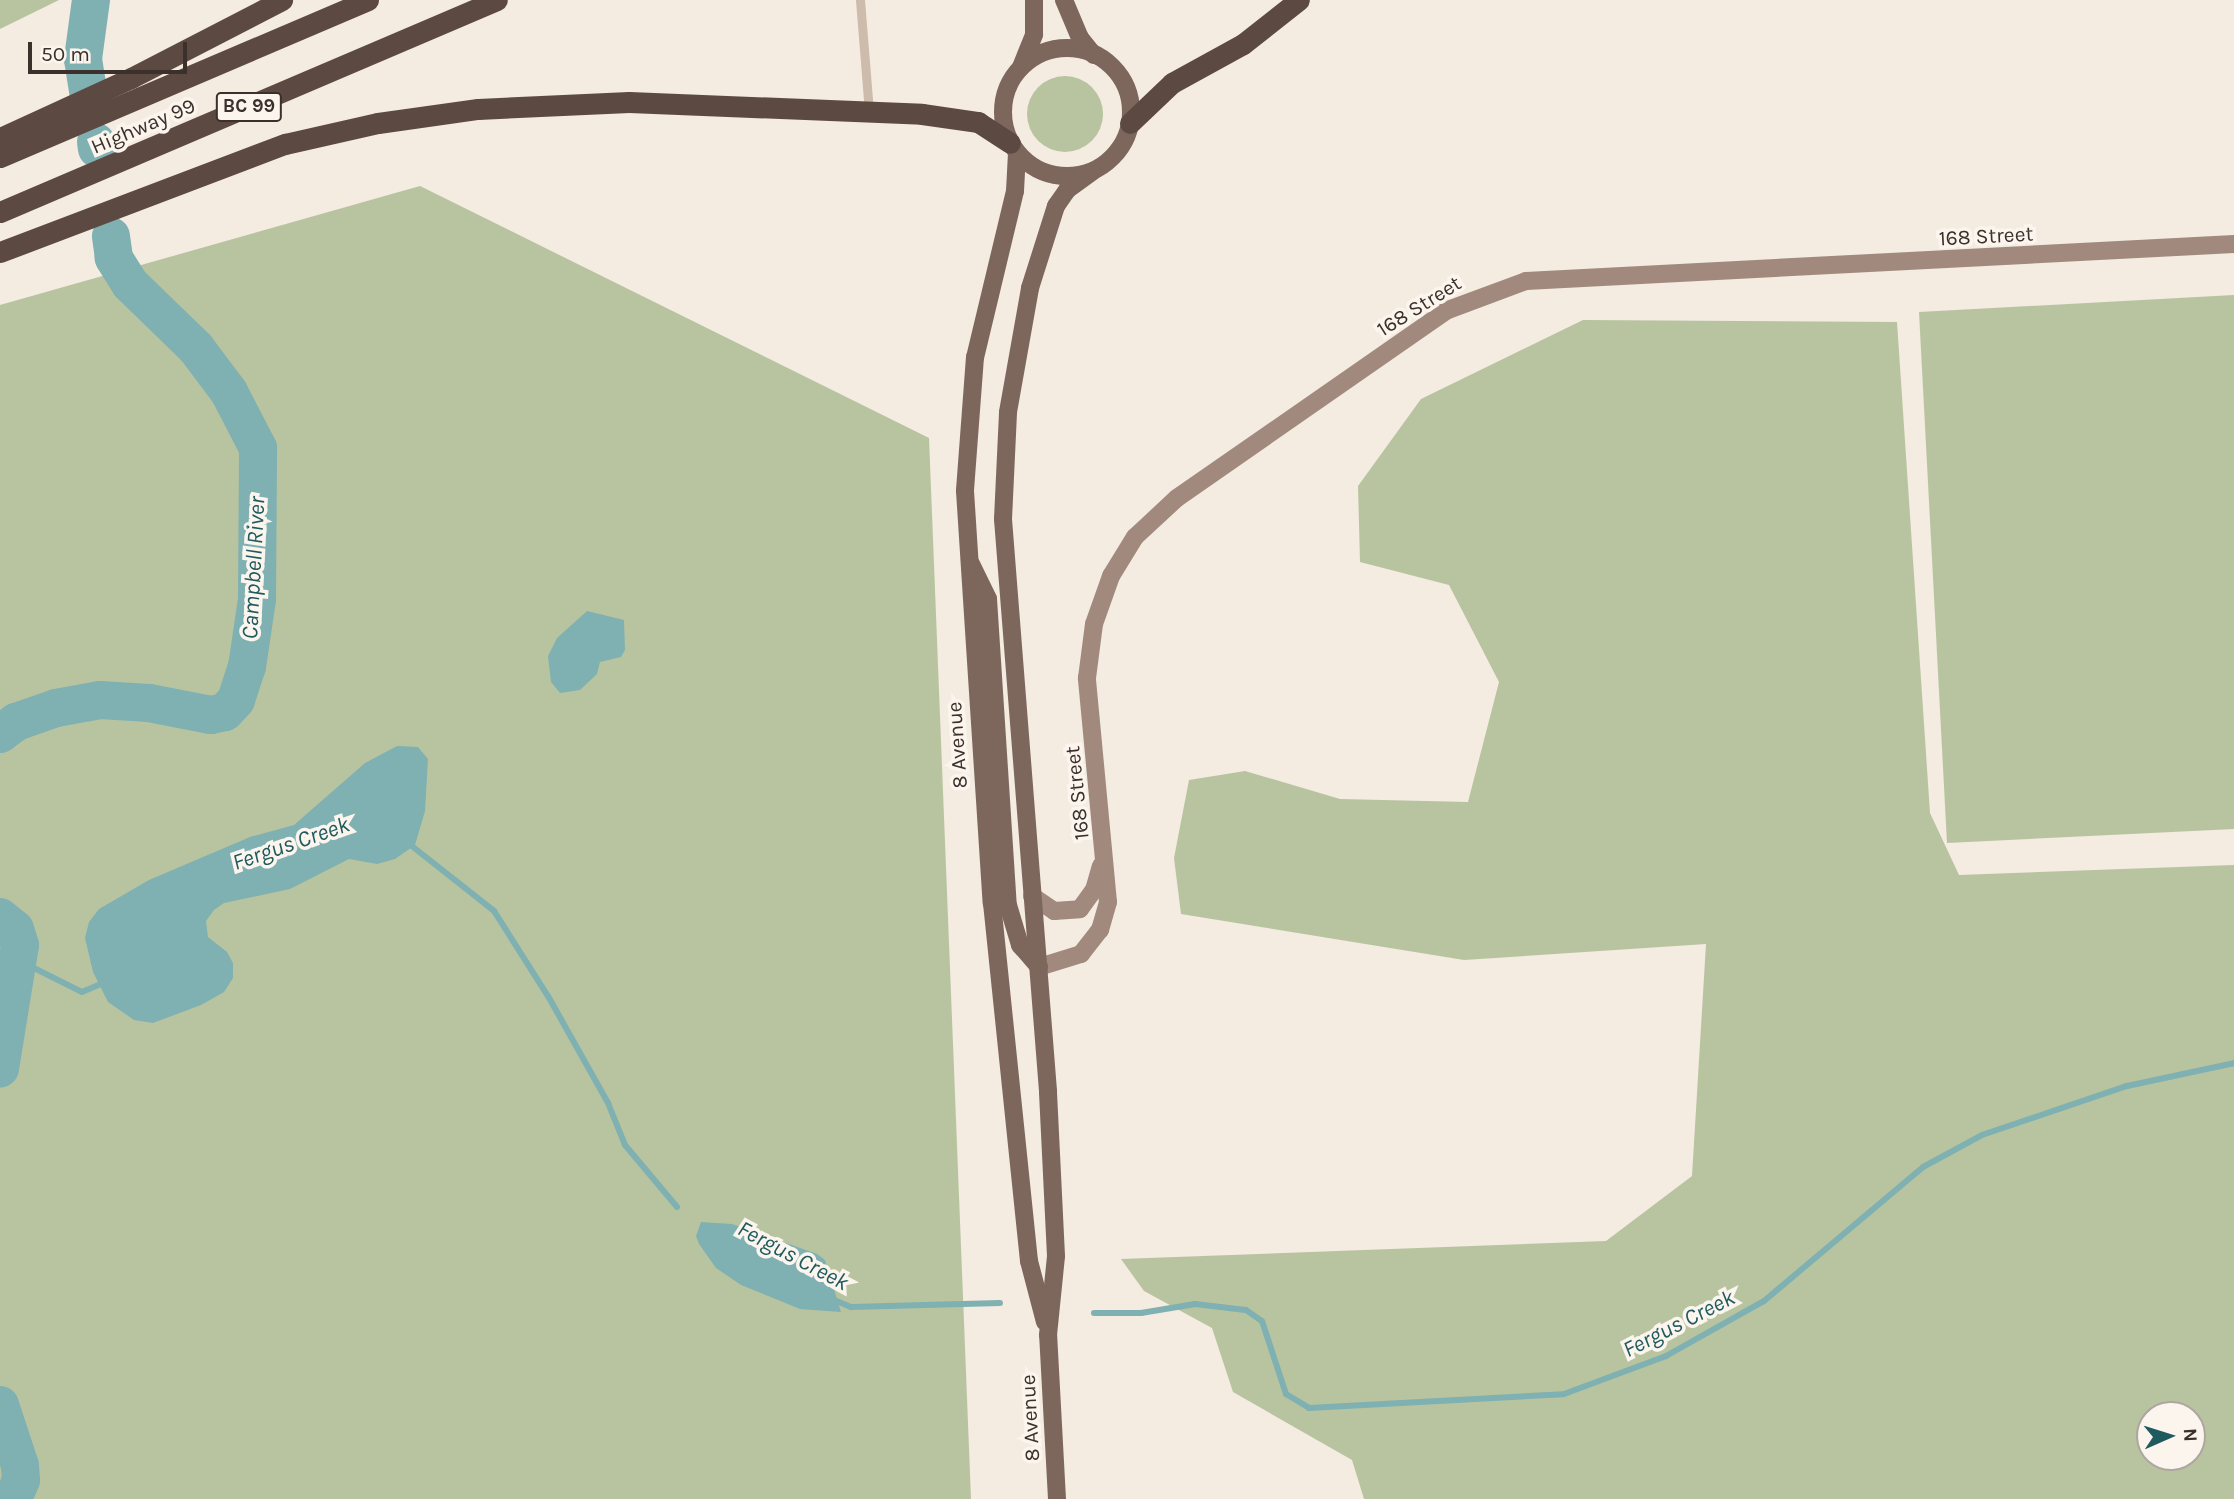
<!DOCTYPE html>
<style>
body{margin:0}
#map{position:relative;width:2234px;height:1499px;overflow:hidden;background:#f4ebe1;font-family:Karla,sans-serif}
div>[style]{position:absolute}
.green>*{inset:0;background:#b8c4a0}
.round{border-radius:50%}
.water>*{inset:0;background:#7fb0b2}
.stream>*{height:6px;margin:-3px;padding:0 3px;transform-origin:3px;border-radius:3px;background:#7fb0b2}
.river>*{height:38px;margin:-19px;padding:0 19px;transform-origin:19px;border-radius:19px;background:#7fb0b2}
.service>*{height:9px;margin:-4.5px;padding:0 4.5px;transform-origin:4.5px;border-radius:4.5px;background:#cdbbac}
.secondary>*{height:18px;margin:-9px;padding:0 9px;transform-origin:9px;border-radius:9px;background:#a18a7d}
.primary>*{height:18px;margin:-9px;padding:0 9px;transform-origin:9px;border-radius:9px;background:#7d675c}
.primary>.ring{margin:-9px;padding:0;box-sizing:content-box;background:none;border:18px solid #7d675c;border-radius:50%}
.motorway>*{height:21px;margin:-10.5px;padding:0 10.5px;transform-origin:10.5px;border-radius:10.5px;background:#5c4a42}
span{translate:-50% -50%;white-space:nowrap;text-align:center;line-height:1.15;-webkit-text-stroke:7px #fbf5ee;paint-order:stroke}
.shield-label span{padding:2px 5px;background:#fbf5ee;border:2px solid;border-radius:5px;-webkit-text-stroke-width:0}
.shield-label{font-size:19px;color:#3b302b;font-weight:700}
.street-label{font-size:21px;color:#3b302b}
.water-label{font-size:23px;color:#1f5a5e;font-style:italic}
.north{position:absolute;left:2136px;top:1401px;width:70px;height:70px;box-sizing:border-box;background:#fbf5ee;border:2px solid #aea6a0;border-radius:50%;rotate:87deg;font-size:19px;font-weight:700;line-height:28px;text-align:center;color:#3b302b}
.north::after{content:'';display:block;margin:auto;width:24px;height:32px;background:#1f5a5e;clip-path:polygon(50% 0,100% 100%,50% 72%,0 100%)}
.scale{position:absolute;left:28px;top:42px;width:159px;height:32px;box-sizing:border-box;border:4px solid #3b302b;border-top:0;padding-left:9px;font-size:21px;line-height:24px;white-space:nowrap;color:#3b302b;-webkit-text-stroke:5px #fbf5ee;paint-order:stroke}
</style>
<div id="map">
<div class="green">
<div style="clip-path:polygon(0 0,59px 0,0 29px)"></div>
<div class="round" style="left:1027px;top:76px;width:76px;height:76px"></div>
<div style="clip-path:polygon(420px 186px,929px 438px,971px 1499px,0 1499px,0 305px)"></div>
<div style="clip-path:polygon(2234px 295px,2234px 829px,1947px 843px,1919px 312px)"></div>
<div style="clip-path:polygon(evenodd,1583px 320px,1897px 322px,1930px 813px,1959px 875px,2234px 865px,2234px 1499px,1364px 1499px,1352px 1460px,1233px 1392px,1212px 1328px,1144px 1291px,1121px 1259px,1606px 1241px,1692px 1176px,1706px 944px,1464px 960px,1181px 914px,1174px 858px,1189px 780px,1245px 771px,1340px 799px,1468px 802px,1499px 682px,1449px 585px,1360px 562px,1358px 486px,1421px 399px,1583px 320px,2150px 1415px,2192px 1415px,2192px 1457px,2150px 1457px,2150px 1415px)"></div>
</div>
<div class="water">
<div style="clip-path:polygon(587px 611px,624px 620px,625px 650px,621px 657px,600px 662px,597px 674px,580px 690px,560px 693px,551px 682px,548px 656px,557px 638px)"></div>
<div style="clip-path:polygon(397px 746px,418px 747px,428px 759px,425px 811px,415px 845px,395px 859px,377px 864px,349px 859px,290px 889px,224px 903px,214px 910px,206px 921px,208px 937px,227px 952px,233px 963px,233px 978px,224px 992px,201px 1005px,153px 1023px,134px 1020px,108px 1002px,93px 972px,85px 938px,89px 922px,99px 909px,149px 880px,250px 837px,294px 825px,365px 763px)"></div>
<div style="clip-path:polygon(701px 1222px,732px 1224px,817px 1254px,825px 1260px,841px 1312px,800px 1309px,741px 1285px,716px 1268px,699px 1244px,696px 1236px)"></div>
</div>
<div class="stream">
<div style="left:408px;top:843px;width:110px;rotate:38.3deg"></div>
<div style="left:494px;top:911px;width:101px;rotate:57.6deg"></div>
<div style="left:548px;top:996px;width:123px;rotate:60.7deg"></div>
<div style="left:608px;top:1103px;width:45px;rotate:68deg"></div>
<div style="left:625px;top:1145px;width:81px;rotate:50deg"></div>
<div style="left:20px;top:961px;width:69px;rotate:26.6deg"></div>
<div style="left:82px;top:992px;width:25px;rotate:-23deg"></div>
<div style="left:832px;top:1299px;width:21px;rotate:23deg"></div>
<div style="left:851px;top:1307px;width:149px;rotate:-1.5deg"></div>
<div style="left:1094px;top:1313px;width:47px"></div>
<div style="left:1141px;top:1313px;width:55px;rotate:-9.5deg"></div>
<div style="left:1195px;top:1304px;width:51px;rotate:6.7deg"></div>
<div style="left:1246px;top:1310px;width:19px;rotate:35deg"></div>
<div style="left:1262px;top:1321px;width:77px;rotate:71.8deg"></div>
<div style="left:1286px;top:1394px;width:27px;rotate:31deg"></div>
<div style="left:1309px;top:1408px;width:255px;rotate:-3.1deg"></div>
<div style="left:1564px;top:1394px;width:109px;rotate:-20.4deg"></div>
<div style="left:1666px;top:1356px;width:112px;rotate:-29.3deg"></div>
<div style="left:1764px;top:1301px;width:208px;rotate:-40.1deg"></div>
<div style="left:1923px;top:1167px;width:67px;rotate:-28.5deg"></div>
<div style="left:1982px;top:1135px;width:153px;rotate:-18.7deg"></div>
<div style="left:2127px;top:1086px;width:109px;rotate:-12.1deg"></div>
</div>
<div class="river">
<div style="left:89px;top:97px;width:38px;rotate:-99deg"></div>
<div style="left:83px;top:59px;width:60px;rotate:-82.3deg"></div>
<div style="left:96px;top:142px;width:7px;rotate:82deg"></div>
<div style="left:0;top:734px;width:20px;rotate:-37deg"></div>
<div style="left:16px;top:722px;width:42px;rotate:-19.3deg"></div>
<div style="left:56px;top:708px;width:45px;rotate:-10.3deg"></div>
<div style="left:100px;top:700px;width:49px;rotate:3.5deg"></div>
<div style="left:149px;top:703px;width:63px;rotate:11deg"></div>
<div style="left:211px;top:715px;width:14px;rotate:-12deg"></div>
<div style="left:225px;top:712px;width:16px;rotate:-47deg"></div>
<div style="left:236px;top:700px;width:35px;rotate:-72deg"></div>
<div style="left:247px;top:667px;width:69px;rotate:-81.6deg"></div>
<div style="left:257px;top:599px;width:151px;rotate:-89.6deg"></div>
<div style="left:258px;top:448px;width:63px;rotate:-117.4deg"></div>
<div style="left:229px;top:392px;width:55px;rotate:-126.9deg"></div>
<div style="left:196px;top:348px;width:92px;rotate:-135.9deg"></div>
<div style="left:130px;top:284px;width:31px;rotate:-122deg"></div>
<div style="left:114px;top:258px;width:22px;rotate:-98deg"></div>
<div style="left:0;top:917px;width:19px;rotate:39deg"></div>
<div style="left:15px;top:929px;width:17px;rotate:73deg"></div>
<div style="left:20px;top:945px;width:125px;rotate:99.2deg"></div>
<div style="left:0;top:1405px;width:64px;rotate:71.8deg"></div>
<div style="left:20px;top:1466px;width:14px;rotate:86deg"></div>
<div style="left:21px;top:1480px;width:21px;rotate:113deg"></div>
</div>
<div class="service">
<div style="left:860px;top:0;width:111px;rotate:85.4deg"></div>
</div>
<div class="secondary">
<div style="left:1032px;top:896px;width:27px;rotate:34deg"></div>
<div style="left:1054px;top:911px;width:26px;rotate:-4deg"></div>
<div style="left:1080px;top:909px;width:24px;rotate:-54deg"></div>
<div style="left:1094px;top:890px;width:25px;rotate:-74deg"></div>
<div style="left:1039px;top:967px;width:44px;rotate:-17.2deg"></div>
<div style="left:1081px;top:954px;width:31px;rotate:-52deg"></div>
<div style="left:1100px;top:930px;width:29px;rotate:-74deg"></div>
<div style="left:1108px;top:902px;width:225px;rotate:-95.4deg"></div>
<div style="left:1087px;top:678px;width:54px;rotate:-82.6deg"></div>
<div style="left:1094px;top:624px;width:51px;rotate:-70.5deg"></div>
<div style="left:1111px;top:576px;width:46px;rotate:-58.4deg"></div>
<div style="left:1135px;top:537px;width:57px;rotate:-42.9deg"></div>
<div style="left:1177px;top:498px;width:330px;rotate:-34.8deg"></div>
<div style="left:1448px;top:310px;width:83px;rotate:-20.4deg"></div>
<div style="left:1526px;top:281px;width:709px;rotate:-2.99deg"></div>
</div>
<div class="primary">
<div style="left:1064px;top:0;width:41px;rotate:67.2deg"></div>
<div style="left:1080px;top:38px;width:22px;rotate:51deg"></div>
<div class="ring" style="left:1003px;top:48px;width:110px;height:110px"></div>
<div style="left:1021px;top:67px;width:35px;rotate:-68deg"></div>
<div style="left:1034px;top:34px;width:34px;rotate:-90deg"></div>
<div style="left:1017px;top:153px;width:38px;rotate:93deg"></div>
<div style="left:1015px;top:191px;width:171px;rotate:103.5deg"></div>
<div style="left:975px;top:357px;width:134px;rotate:94.3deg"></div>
<div style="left:965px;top:491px;width:413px;rotate:86.3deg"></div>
<div style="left:992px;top:903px;width:360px;rotate:84.1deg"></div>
<div style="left:1029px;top:1261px;width:63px;rotate:75.3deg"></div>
<div style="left:971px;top:564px;width:39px;rotate:64deg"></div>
<div style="left:988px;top:599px;width:307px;rotate:86.3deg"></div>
<div style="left:1008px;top:905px;width:42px;rotate:73.3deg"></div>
<div style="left:1020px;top:945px;width:29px;rotate:49deg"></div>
<div style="left:1057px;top:1499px;width:164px;rotate:-93.1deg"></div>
<div style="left:1048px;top:1335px;width:79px;rotate:-84.2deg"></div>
<div style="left:1056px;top:1256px;width:165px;rotate:-92.8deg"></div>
<div style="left:1048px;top:1091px;width:574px;rotate:-94.5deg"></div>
<div style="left:1003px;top:519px;width:107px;rotate:-87.3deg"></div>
<div style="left:1008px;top:412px;width:126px;rotate:-79.9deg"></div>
<div style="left:1030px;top:288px;width:86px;rotate:-72.4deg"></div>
<div style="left:1056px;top:206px;width:19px;rotate:-55deg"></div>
<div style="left:1067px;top:190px;width:32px;rotate:-36deg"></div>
</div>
<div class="motorway">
<div style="left:1130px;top:123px;width:58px;rotate:-43.6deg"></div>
<div style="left:1172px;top:83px;width:81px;rotate:-28.8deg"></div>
<div style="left:1243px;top:44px;width:71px;rotate:-38.2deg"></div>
<div style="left:0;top:138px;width:144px;rotate:-24.6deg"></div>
<div style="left:131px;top:78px;width:170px;rotate:-27.3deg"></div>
<div style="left:0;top:157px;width:400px;rotate:-23.1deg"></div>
<div style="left:0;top:212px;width:540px;rotate:-23.1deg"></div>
<div style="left:0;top:252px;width:305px;rotate:-20.8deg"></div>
<div style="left:285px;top:144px;width:95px;rotate:-12.7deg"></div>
<div style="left:378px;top:123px;width:101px;rotate:-8deg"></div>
<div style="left:478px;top:109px;width:151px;rotate:-2.7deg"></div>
<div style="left:629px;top:102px;width:293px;rotate:2.3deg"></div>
<div style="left:922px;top:114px;width:57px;rotate:8.1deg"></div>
<div style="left:978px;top:122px;width:38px;rotate:33deg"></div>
</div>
<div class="shield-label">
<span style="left:249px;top:107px">BC 99</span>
</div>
<div class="street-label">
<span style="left:143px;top:126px;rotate:-23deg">Highway 99</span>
<span style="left:1986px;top:236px;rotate:-3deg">168 Street</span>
<span style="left:1419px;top:306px;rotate:-32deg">168 Street</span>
<span style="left:957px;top:745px;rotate:-94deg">8 Avenue</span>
<span style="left:1077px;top:793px;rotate:-96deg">168 Street</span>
<span style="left:1030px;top:1418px;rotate:-93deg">8 Avenue</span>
</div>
<div class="water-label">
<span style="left:254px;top:568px;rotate:-87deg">Campbell River</span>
<span style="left:291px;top:844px;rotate:-19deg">Fergus Creek</span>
<span style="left:793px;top:1256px;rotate:28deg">Fergus Creek</span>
<span style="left:1679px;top:1324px;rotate:-27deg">Fergus Creek</span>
</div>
<div class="north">N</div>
<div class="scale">50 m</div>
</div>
